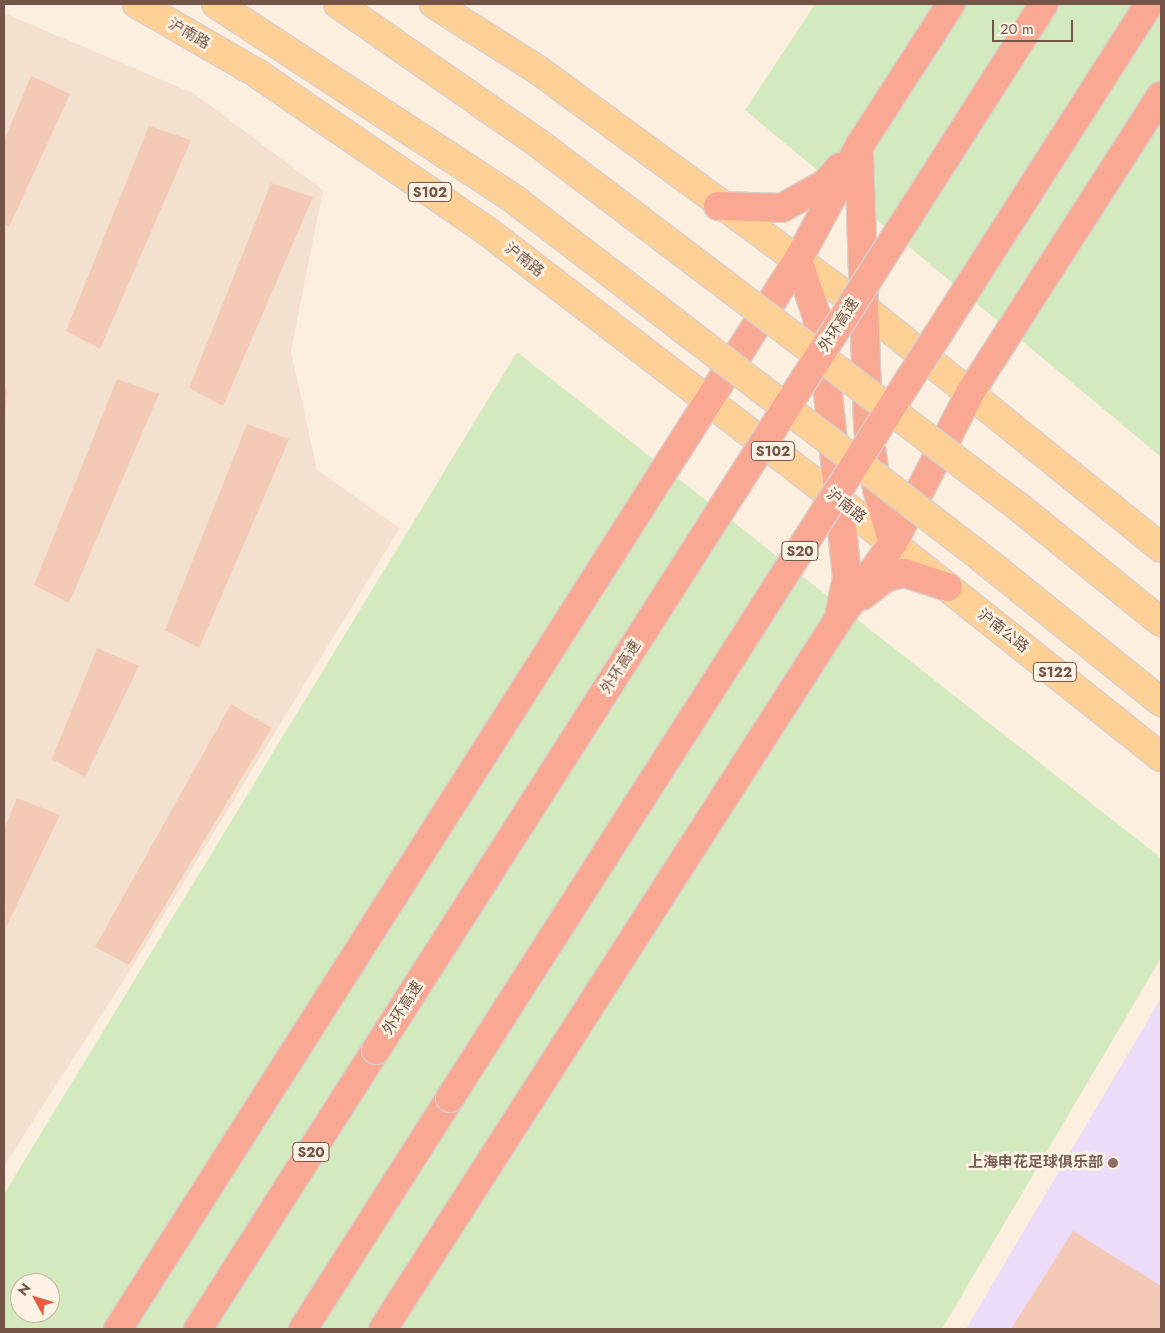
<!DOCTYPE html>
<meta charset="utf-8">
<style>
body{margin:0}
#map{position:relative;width:1165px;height:1333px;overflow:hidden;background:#fdefdf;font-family:Jost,"Noto Sans SC",sans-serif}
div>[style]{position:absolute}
.residential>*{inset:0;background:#f4e0ce}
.education>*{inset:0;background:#ecdcf9}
.green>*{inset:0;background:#d3eabe}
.building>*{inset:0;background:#f3cab6}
.roads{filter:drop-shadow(1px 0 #d8cfcb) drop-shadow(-1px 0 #d8cfcb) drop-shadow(0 1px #d8cfcb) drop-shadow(0 -1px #d8cfcb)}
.primary>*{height:28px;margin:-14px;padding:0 14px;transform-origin:14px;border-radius:14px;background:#fed095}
.highway>*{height:28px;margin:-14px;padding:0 14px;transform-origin:14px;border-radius:14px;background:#f9a894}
.bridges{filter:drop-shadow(1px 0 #d8cfcb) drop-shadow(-1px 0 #d8cfcb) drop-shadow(0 1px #d8cfcb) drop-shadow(0 -1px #d8cfcb)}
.primary-bridge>*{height:28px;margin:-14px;padding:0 14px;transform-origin:14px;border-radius:14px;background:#fed095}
.highway-bridge>*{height:28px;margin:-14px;padding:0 14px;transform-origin:14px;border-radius:14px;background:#f9a894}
.dots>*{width:14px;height:14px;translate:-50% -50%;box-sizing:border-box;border:2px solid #fff3e6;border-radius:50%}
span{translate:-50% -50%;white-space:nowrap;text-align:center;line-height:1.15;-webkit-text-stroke:5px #fff3e6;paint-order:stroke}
.shield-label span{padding:1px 4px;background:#fff3e6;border:1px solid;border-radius:4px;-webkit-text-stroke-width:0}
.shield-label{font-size:14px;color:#735447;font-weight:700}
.street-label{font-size:15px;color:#735447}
.education-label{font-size:15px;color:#785e54;font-weight:700}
.right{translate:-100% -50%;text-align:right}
.frame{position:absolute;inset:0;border:5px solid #735447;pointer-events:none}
.north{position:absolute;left:10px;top:1273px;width:50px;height:50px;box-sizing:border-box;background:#fff3e6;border:1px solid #c7b3a6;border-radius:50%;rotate:309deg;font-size:14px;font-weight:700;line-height:20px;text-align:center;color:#735447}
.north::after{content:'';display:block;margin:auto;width:18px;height:22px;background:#eb5b40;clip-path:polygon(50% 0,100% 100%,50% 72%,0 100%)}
.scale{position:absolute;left:992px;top:20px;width:81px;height:22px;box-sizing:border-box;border:2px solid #735447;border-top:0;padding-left:6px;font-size:15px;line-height:18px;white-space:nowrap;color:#735447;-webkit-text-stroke:4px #fff3e6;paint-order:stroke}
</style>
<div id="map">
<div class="residential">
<div style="clip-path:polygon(4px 13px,195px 94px,323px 190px,291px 351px,317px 470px,400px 528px,124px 980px,4px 1166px)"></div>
</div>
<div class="education">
<div style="clip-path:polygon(1161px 998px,1161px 1329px,966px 1329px)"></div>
</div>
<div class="green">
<div style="clip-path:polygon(815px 4px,1161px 4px,1161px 457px,745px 110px)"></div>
<div style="clip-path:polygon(evenodd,517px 352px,1161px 858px,1161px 958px,942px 1329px,4px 1329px,4px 1194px,517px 352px,20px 1283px,50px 1283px,50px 1313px,20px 1313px,20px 1283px)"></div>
</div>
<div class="building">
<div style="clip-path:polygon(31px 76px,70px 94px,9px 227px,4px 225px,4px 141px)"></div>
<div style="clip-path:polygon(149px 126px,191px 140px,100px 349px,66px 331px)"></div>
<div style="clip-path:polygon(271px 183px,313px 197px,223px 406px,189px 388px)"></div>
<div style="clip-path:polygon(117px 379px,159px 394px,69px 603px,34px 585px)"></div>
<div style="clip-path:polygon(4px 383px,7px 391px,5px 424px,4px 424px)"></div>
<div style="clip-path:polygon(247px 424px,289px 439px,199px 648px,165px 630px)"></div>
<div style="clip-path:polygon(97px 648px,139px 666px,85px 777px,52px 759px)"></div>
<div style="clip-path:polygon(231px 704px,272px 728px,129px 965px,95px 947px)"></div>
<div style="clip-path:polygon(17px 798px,60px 815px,6px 927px,4px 829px)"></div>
<div style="clip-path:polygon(1073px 1231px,1161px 1286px,1161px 1329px,1011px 1329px)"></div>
</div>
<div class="roads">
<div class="primary">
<div style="left:137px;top:4px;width:140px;rotate:30deg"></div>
<div style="left:258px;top:74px;width:278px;rotate:34.4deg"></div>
<div style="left:487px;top:231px;width:444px;rotate:37.5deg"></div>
<div style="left:839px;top:501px;width:411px;rotate:38.5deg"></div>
<div style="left:434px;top:4px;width:123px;rotate:32.4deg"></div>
<div style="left:538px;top:70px;width:405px;rotate:36.2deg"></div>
<div style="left:865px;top:309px;width:380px;rotate:38.9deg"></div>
</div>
<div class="highway">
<div style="left:859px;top:152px;width:275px;rotate:88.1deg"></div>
<div style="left:868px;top:427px;width:63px;rotate:81.7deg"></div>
<div style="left:877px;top:489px;width:56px;rotate:73.5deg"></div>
<div style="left:718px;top:206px;width:64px;rotate:1.8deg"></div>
<div style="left:782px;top:208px;width:51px;rotate:-29.6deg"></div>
<div style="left:826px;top:183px;width:21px;rotate:-49deg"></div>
<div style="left:798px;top:260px;width:60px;rotate:71.6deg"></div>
<div style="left:817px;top:317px;width:58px;rotate:81deg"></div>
<div style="left:826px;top:374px;width:205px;rotate:84.1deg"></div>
<div style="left:847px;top:578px;width:34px;rotate:102deg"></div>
<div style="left:862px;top:596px;width:29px;rotate:-38deg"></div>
<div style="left:885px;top:578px;width:20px;rotate:-15deg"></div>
<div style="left:904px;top:573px;width:46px;rotate:17.7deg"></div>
<div style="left:118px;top:1329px;width:1267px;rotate:-57.54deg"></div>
<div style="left:798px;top:260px;width:131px;rotate:-61.7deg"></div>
<div style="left:860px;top:145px;width:168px;rotate:-57.2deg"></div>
<div style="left:198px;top:1329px;width:331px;rotate:-57.5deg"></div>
<div style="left:303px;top:1329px;width:274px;rotate:-57.5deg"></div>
<div style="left:383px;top:1329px;width:842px;rotate:-57.31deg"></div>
<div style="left:838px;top:620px;width:95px;rotate:-54.5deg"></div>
<div style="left:893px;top:543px;width:169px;rotate:-62.8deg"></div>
<div style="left:970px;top:393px;width:353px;rotate:-57.3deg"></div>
</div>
</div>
<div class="bridges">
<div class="primary-bridge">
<div style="left:216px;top:4px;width:358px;rotate:33.2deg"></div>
<div style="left:515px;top:200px;width:588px;rotate:37.47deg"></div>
<div style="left:982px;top:558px;width:230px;rotate:38.8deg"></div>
<div style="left:338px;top:4px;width:244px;rotate:34.8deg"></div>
<div style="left:538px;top:143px;width:605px;rotate:37.14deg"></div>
<div style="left:1020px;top:508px;width:181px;rotate:39deg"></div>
</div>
<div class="highway-bridge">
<div style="left:376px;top:1050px;width:1241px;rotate:-57.44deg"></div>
<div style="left:450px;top:1098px;width:1298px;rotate:-57.42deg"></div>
</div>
</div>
<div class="dots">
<div style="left:1113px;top:1163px;background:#8d6e63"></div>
</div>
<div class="shield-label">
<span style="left:430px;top:192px">S102</span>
<span style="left:773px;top:451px">S102</span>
<span style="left:800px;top:551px">S20</span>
<span style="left:1055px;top:672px">S122</span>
<span style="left:311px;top:1152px">S20</span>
</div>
<div class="street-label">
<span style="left:189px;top:34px;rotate:30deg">沪南路</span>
<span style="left:524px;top:260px;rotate:38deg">沪南路</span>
<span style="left:839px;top:325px;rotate:-57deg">外环高速</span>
<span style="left:846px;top:506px;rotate:38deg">沪南路</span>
<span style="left:1003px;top:631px;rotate:38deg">沪南公路</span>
<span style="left:621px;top:667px;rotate:-57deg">外环高速</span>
<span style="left:403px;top:1008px;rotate:-57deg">外环高速</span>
</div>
<div class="education-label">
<span class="right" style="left:1103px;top:1163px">上海申花足球俱乐部</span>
</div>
<div class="frame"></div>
<div class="north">N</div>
<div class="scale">20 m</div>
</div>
